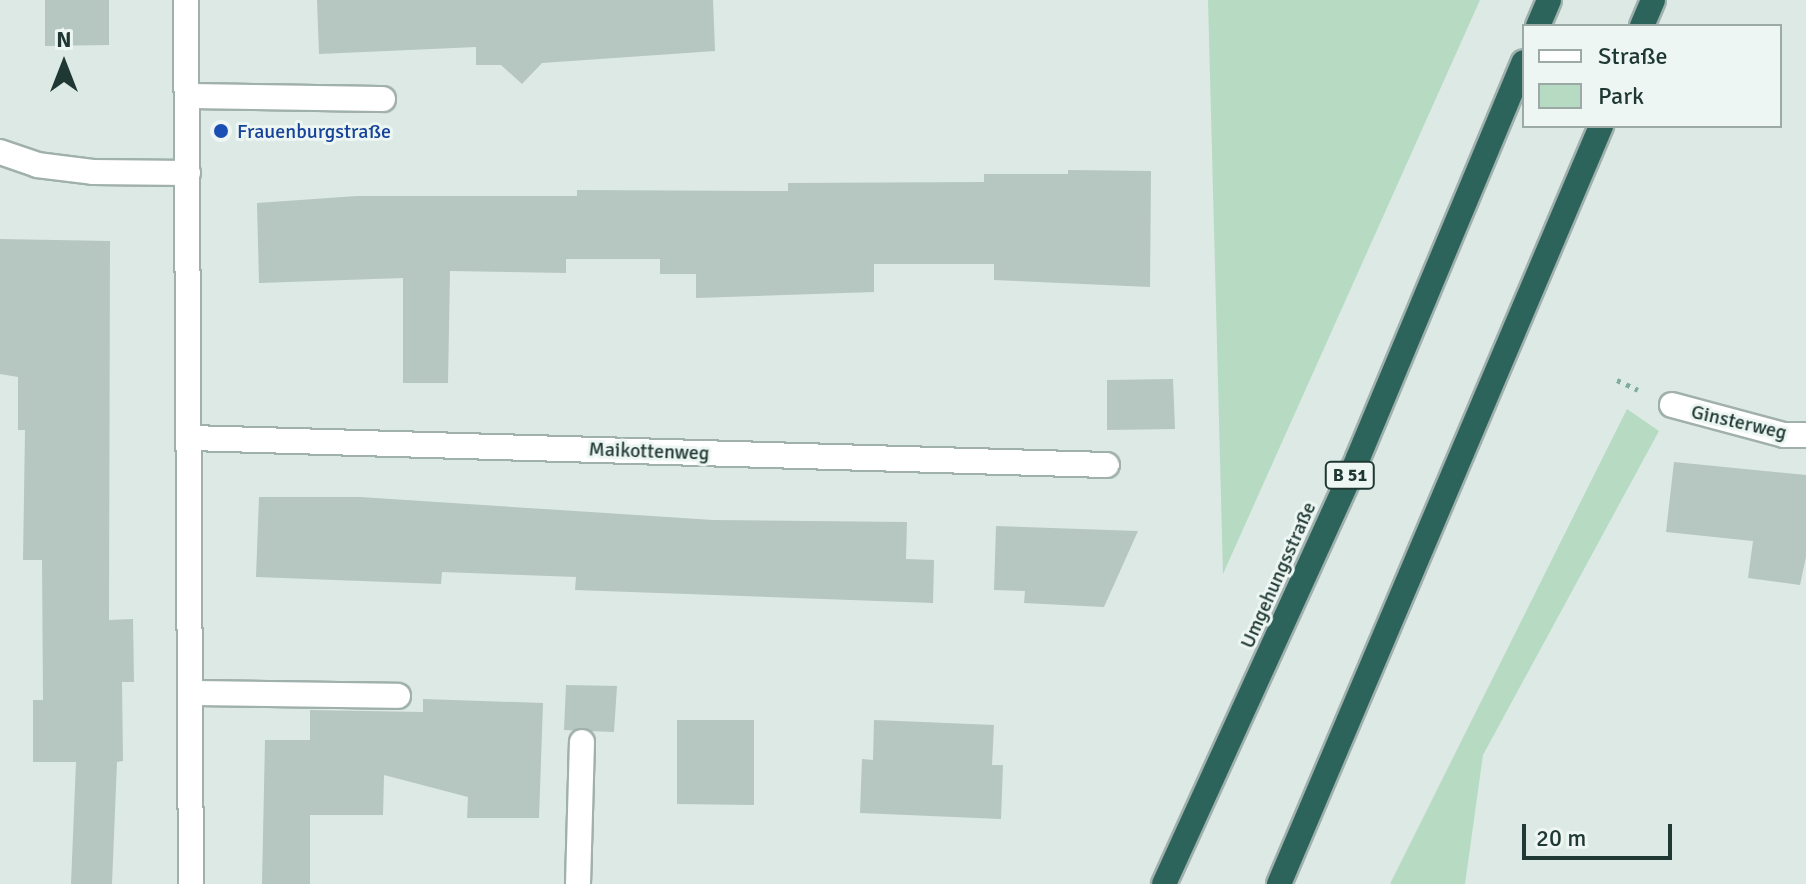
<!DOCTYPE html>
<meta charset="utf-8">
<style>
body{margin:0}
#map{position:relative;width:1806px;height:884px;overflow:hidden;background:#dde9e5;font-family:Signika,sans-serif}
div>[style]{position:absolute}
.green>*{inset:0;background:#b6dbc2}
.building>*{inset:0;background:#b6c6c1}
.path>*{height:5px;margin-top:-2.5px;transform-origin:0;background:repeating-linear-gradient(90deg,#7eaca1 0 4px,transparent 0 10px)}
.roads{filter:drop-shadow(2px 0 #a0b0ac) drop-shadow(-2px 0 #a0b0ac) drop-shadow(0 2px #a0b0ac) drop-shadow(0 -2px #a0b0ac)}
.lane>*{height:24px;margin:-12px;padding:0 12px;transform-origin:12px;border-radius:12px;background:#fff}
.street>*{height:24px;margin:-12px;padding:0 12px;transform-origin:12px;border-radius:12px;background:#fff}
.highway>*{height:24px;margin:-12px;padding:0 12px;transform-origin:12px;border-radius:12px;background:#2c645c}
.dots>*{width:22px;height:22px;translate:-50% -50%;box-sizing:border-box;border:4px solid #edf6f2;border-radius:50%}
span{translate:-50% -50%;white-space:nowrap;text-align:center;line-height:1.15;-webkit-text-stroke:6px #edf6f2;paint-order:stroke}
.shield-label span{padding:2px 6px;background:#edf6f2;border:2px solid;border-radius:6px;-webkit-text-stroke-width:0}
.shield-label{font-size:18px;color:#1f3833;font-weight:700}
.transit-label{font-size:20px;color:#164399}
.left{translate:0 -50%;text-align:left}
.street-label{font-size:20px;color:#1f3833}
.legend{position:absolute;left:1522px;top:24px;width:260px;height:104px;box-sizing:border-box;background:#edf6f2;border:2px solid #9baaa6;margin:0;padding:10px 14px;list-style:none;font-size:24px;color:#1f3833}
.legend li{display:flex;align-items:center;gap:16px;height:40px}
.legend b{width:40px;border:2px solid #9baaa6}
.north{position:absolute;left:24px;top:24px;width:80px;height:80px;-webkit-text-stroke:6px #edf6f2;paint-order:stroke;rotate:0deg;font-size:22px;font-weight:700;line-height:32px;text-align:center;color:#1f3833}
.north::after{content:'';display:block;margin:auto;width:28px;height:36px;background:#1f3833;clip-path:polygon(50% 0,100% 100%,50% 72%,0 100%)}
.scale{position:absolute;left:1522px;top:824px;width:150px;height:36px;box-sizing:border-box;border:4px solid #1f3833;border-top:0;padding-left:10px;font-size:24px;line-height:28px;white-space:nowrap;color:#1f3833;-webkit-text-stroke:6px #edf6f2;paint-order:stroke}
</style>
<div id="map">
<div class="green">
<div style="clip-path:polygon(1208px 0,1480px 0,1223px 574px)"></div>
<div style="clip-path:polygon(1627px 409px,1659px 431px,1483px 755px,1465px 884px,1390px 884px)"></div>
</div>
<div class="building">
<div style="clip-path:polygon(45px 0,109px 0,109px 45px,45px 46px)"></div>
<div style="clip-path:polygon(317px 0,713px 0,715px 51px,542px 63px,522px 84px,501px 65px,476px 65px,476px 47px,319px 54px)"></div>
<div style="clip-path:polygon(1068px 170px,1151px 171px,1150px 287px,994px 280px,994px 264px,874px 264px,874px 292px,696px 298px,696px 274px,660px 274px,660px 259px,566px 259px,566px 273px,450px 271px,448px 383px,403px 383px,403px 278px,259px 283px,257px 203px,357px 196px,577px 196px,577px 190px,788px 191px,788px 183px,984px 182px,984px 174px,1068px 174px)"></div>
<div style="clip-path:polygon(0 239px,110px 241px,109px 620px,133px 619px,134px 682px,122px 682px,123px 761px,117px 762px,112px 884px,71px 884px,76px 762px,33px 762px,33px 700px,43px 700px,42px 560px,23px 560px,25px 430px,18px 430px,18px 377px,0 374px)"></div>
<div style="clip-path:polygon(1173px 379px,1175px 429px,1107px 430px,1107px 380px)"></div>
<div style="clip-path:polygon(1674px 462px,1806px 475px,1806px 557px,1800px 585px,1748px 578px,1753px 541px,1666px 532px)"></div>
<div style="clip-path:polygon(259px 497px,360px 497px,713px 520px,907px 522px,906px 559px,934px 560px,933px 603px,575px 590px,576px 577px,442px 572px,441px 584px,256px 577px)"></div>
<div style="clip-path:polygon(996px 526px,1138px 531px,1104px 607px,1024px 603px,1025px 591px,994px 590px)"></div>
<div style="clip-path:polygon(566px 685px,617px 686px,614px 732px,564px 730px)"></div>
<div style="clip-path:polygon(423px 699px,543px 703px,539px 818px,467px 818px,468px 797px,384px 775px,383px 815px,310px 815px,310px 884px,262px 884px,265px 740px,310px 740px,310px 710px,423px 712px)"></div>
<div style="clip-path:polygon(677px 720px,754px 720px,754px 805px,677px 804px)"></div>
<div style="clip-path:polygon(874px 720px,994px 725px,992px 765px,1003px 765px,1001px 819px,860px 813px,862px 759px,873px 760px)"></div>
</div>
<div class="path">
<div style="left:1617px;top:380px;width:23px;rotate:25deg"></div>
</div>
<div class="roads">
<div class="lane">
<div style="left:188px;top:96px;width:195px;rotate:0.9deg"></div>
<div style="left:1672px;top:405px;width:116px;rotate:15deg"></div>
<div style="left:1784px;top:435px;width:22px"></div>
<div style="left:191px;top:693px;width:207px;rotate:0.8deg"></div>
<div style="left:578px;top:884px;width:142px;rotate:-88.4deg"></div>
</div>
<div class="street">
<div style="left:186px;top:0;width:884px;rotate:89.68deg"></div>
<div style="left:0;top:152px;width:39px;rotate:19deg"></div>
<div style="left:37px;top:165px;width:56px;rotate:7.1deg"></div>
<div style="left:93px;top:172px;width:95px;rotate:0.6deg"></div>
<div style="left:191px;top:438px;width:916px;rotate:1.69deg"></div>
</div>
<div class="highway">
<div style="left:1538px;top:26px;width:28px;rotate:-67deg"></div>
<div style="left:1642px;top:26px;width:28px;rotate:-67deg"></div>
<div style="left:1164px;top:884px;width:468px;rotate:-65.5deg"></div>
<div style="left:1358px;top:458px;width:429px;rotate:-67.3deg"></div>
<div style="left:1279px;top:884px;width:824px;rotate:-66.98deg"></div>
</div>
</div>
<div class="dots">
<div style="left:221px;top:131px;background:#1a4fb4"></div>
</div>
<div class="shield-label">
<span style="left:1350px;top:475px">B 51</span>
</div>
<div class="transit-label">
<span class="left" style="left:237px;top:131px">Frauenburgstraße</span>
</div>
<div class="street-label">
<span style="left:1739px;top:422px;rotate:13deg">Ginsterweg</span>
<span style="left:649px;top:451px;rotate:2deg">Maikottenweg</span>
<span style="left:1278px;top:575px;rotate:-66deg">Umgehungsstraße</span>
</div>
<ul class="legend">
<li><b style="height:10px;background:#fff"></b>Straße</li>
<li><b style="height:22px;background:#b6dbc2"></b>Park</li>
</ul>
<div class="north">N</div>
<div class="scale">20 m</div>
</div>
